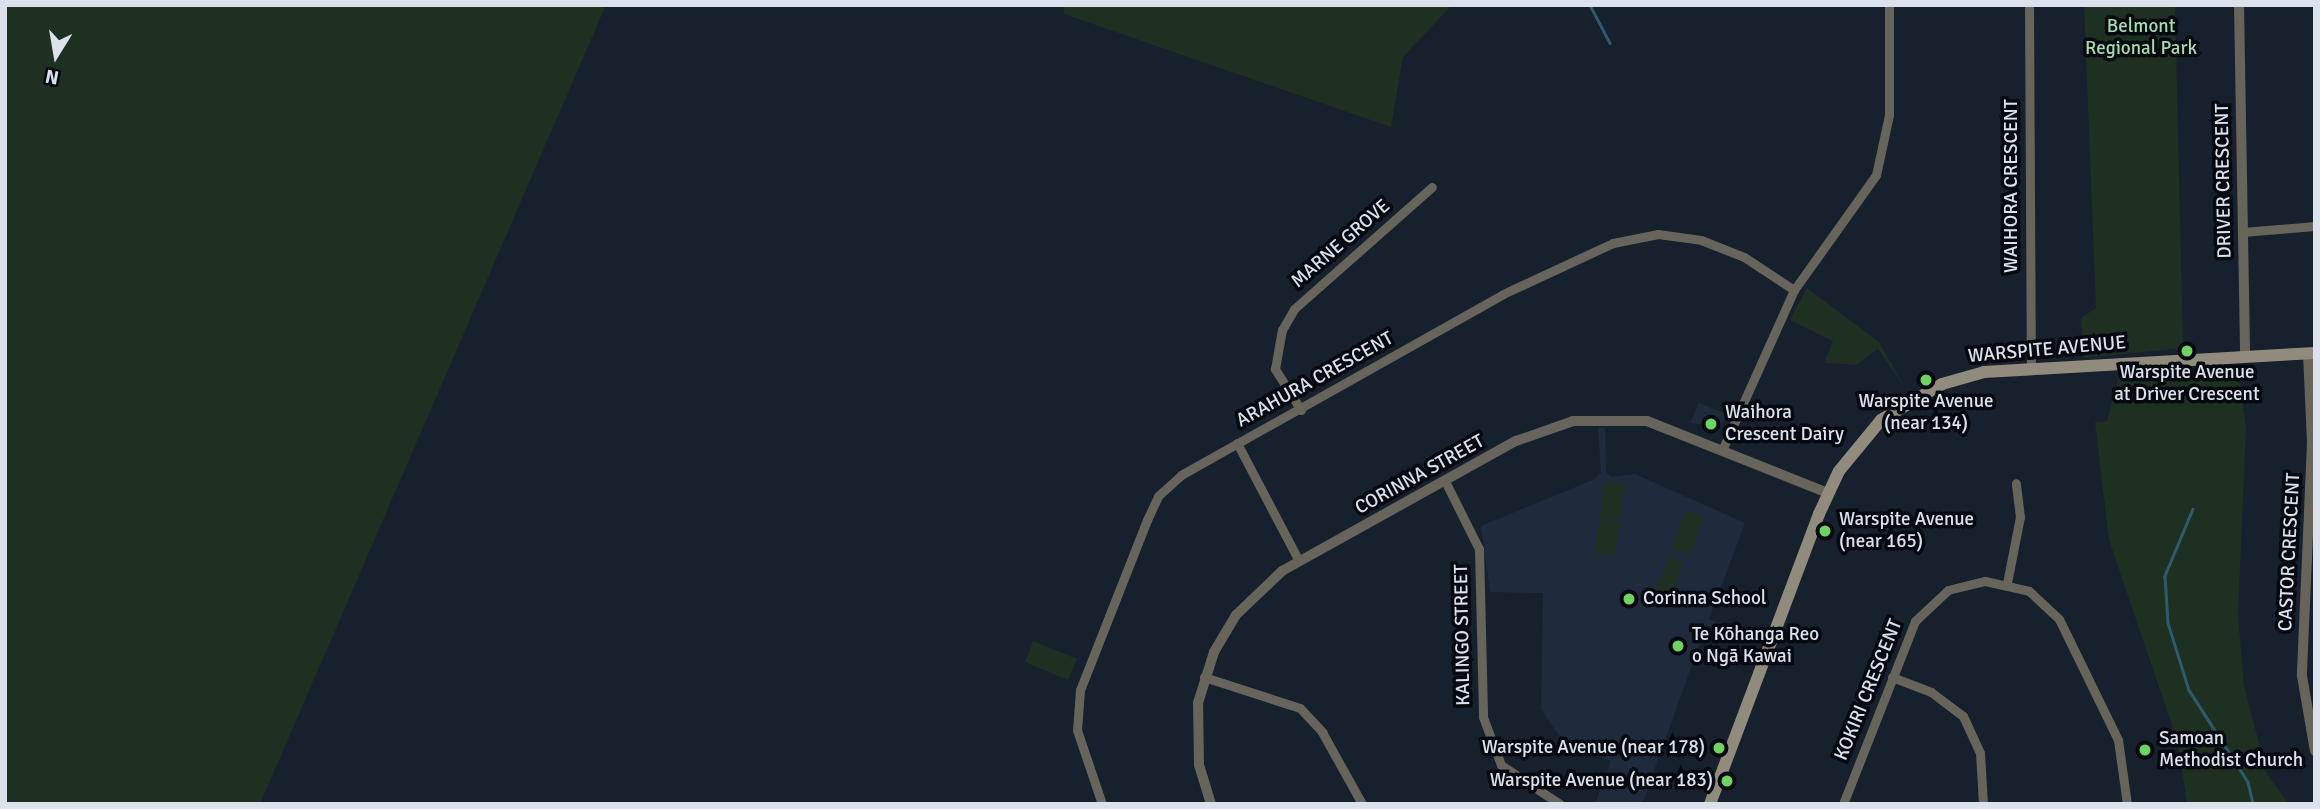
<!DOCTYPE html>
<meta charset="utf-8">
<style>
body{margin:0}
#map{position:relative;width:2320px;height:809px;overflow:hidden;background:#17202d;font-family:Signika,sans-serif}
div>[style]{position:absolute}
.built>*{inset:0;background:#1f2b3d}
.green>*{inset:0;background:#1e3022}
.stream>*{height:2.5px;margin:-1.25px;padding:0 1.25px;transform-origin:1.25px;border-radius:1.25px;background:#305a6c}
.minor>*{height:9px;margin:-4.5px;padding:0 4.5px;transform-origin:4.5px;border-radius:4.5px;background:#67645c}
.tertiary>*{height:10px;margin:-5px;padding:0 5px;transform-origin:5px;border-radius:5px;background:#67645c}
.secondary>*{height:12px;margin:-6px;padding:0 6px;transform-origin:6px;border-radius:6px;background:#918b7e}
.dots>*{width:19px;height:19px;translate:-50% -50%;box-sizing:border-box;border:4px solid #06090f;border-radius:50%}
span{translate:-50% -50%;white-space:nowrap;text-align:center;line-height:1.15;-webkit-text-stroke:7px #06090f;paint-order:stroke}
.park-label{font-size:19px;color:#a4ddb0}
.street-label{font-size:19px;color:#dce2eb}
.poi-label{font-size:19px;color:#dce2eb}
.left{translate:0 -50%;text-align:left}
.right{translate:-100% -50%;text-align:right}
.frame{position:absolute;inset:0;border:7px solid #dce2eb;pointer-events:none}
.north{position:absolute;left:21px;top:21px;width:70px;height:70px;-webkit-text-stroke:5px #06090f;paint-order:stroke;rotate:191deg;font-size:19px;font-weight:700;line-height:28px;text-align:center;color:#dce2eb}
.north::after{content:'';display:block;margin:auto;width:24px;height:32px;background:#dce2eb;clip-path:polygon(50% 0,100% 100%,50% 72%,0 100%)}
</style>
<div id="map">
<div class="built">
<div style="clip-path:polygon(1699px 403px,1727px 414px,1720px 427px,1690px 423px)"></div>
<div style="clip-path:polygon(1598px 428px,1605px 428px,1606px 472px,1612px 477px,1635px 474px,1745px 523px,1709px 619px,1759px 639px,1757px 644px,1706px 626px,1642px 804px,1595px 804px,1611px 761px,1564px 743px,1541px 709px,1543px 593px,1490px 592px,1481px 526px,1595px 479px,1601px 472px)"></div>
</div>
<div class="green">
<div style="clip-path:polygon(5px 5px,606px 5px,260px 804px,5px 804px)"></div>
<div style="clip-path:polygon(1064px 5px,1452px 5px,1403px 57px,1391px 127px,1064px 14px)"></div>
<div style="clip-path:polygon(2084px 5px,2175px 5px,2183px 348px,2084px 358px,2081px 318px,2096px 308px)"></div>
<div style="clip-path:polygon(1807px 288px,1879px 342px,1905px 388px,1878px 349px,1856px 365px,1824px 363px,1833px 341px,1790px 320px)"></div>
<div style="clip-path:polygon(2238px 369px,2246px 428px,2238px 615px,2244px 686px,2267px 774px,2289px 804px,2187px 804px,2178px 743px,2109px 540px,2095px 422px,2107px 421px,2119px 376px)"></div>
<div style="clip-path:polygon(1605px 481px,1625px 484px,1620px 519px,1600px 516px)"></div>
<div style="clip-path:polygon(1685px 511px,1703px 516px,1691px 555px,1672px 549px)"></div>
<div style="clip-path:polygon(1600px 518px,1620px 522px,1614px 556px,1594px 553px)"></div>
<div style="clip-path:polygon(1669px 557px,1683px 561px,1673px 595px,1664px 598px,1656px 590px)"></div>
<div style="clip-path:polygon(1033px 641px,1077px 659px,1068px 680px,1025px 662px)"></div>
</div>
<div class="stream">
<div style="left:1590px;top:5px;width:43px;rotate:62.2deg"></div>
<div style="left:2193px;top:509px;width:73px;rotate:112.7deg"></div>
<div style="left:2165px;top:576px;width:47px;rotate:86.3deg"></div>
<div style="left:2168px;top:623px;width:70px;rotate:72.6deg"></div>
<div style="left:2189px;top:690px;width:109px;rotate:57.3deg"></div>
<div style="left:2248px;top:782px;width:23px;rotate:77deg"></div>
</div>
<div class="minor">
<div style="left:2029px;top:5px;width:362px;rotate:89.7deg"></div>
<div style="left:2243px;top:232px;width:72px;rotate:-4.8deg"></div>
<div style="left:1301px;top:410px;width:49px;rotate:-122.4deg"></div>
<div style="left:1275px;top:369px;width:40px;rotate:-80deg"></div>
<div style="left:1282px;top:330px;width:24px;rotate:-60deg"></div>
<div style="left:1294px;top:309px;width:184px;rotate:-41.5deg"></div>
<div style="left:1237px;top:443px;width:133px;rotate:62.3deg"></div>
<div style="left:1723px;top:448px;width:173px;rotate:-65.8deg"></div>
<div style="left:1794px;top:290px;width:141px;rotate:-54.5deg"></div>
<div style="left:1876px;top:175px;width:61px;rotate:-77.8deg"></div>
<div style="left:1889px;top:115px;width:110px;rotate:-90deg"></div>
<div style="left:1445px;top:481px;width:76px;rotate:63.4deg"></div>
<div style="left:1479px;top:549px;width:168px;rotate:88.6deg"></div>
<div style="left:1483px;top:717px;width:51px;rotate:69.4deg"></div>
<div style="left:1501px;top:765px;width:71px;rotate:33.5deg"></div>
<div style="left:2007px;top:583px;width:67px;rotate:-78.9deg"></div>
<div style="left:2020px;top:517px;width:34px;rotate:-97deg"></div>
<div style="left:1204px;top:677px;width:101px;rotate:17.9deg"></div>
<div style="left:1300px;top:708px;width:33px;rotate:47deg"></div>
<div style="left:1322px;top:732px;width:82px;rotate:60.9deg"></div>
<div style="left:1892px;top:677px;width:42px;rotate:21deg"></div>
<div style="left:1931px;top:692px;width:40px;rotate:37deg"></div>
<div style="left:1963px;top:716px;width:41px;rotate:65.3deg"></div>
<div style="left:1980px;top:753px;width:51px;rotate:86.6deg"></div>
<div style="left:1102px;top:804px;width:78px;rotate:-108.7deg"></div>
<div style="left:1077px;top:730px;width:40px;rotate:-85.7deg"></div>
<div style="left:1080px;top:690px;width:183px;rotate:-68.5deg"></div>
<div style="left:1147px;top:520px;width:26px;rotate:-65deg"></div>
<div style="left:1158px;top:496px;width:31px;rotate:-42deg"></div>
<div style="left:1181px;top:475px;width:369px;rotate:-29.3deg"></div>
<div style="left:1503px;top:294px;width:121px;rotate:-24.9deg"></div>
<div style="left:1613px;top:243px;width:46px;rotate:-11.3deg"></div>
<div style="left:1658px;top:234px;width:43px;rotate:7.9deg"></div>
<div style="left:1701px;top:240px;width:46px;rotate:21.6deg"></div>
<div style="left:1744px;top:257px;width:60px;rotate:33.4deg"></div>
<div style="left:1843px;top:804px;width:197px;rotate:-68.5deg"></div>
<div style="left:1915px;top:621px;width:45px;rotate:-43.2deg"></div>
<div style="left:1948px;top:590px;width:38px;rotate:-14deg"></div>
<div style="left:1985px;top:581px;width:45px;rotate:12.8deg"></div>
<div style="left:2029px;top:591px;width:41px;rotate:43deg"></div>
<div style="left:2059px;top:619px;width:135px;rotate:64deg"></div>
<div style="left:2118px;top:740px;width:65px;rotate:82deg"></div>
</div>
<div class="tertiary">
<div style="left:2239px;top:5px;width:352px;rotate:89deg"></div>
<div style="left:2308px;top:354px;width:89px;rotate:87.4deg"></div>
<div style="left:2312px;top:443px;width:233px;rotate:92.5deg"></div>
<div style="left:2302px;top:676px;width:76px;rotate:80.2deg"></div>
<div style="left:1211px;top:804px;width:41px;rotate:-107.1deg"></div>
<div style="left:1199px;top:765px;width:62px;rotate:-90.9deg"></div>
<div style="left:1198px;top:703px;width:53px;rotate:-72.6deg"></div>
<div style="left:1214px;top:652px;width:43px;rotate:-59.3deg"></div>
<div style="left:1236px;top:615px;width:64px;rotate:-43.7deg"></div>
<div style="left:1282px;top:571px;width:268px;rotate:-29.1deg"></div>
<div style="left:1516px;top:441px;width:60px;rotate:-19.3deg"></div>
<div style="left:1573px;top:421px;width:74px"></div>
<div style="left:1647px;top:421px;width:195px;rotate:21.7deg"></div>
</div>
<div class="secondary">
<div style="left:1710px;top:804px;width:310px;rotate:-69.4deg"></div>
<div style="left:1819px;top:514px;width:47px;rotate:-65.1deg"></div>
<div style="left:1839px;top:471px;width:66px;rotate:-50.5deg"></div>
<div style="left:1881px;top:420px;width:71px;rotate:-30.5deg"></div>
<div style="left:1942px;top:384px;width:44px;rotate:-15.9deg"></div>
<div style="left:1984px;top:372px;width:332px;rotate:-3.3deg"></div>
</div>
<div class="dots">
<div style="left:2187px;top:351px;background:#6ed360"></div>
<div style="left:1926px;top:380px;background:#6ed360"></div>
<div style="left:1711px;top:424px;background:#6ed360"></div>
<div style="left:1825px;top:531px;background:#6ed360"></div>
<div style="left:1629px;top:599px;background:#6ed360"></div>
<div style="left:1678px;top:646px;background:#6ed360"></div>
<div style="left:1719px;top:748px;background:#6ed360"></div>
<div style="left:2145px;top:750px;background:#6ed360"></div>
<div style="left:1727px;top:781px;background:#6ed360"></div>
</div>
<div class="park-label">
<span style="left:2141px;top:38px">Belmont<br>Regional Park</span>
</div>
<div class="street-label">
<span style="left:2224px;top:181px;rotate:-91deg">DRIVER CRESCENT</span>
<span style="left:2012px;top:186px;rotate:-90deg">WAIHORA CRESCENT</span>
<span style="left:1341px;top:244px;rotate:-41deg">MARNE GROVE</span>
<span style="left:2047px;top:350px;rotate:-5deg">WARSPITE AVENUE</span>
<span style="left:1315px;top:380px;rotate:-29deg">ARAHURA CRESCENT</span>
<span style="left:1420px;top:475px;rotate:-29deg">CORINNA STREET</span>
<span style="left:2290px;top:552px;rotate:-87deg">CASTOR CRESCENT</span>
<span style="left:1463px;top:635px;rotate:-91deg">KALINGO STREET</span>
<span style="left:1869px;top:690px;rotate:-68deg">KOKIRI CRESCENT</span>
</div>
<div class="poi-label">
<span style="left:2187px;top:384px">Warspite Avenue<br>at Driver Crescent</span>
<span style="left:1926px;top:413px">Warspite Avenue<br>(near 134)</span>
<span class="left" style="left:1725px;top:424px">Waihora<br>Crescent Dairy</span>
<span class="left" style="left:1839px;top:531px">Warspite Avenue<br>(near 165)</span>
<span class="left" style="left:1643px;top:599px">Corinna School</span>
<span class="left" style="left:1692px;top:646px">Te Kōhanga Reo<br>o Ngā Kawai</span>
<span class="left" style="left:2159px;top:750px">Samoan<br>Methodist Church</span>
<span class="right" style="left:1705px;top:748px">Warspite Avenue (near 178)</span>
<span class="right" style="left:1713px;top:781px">Warspite Avenue (near 183)</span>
</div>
<div class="frame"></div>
<div class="north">N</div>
</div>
